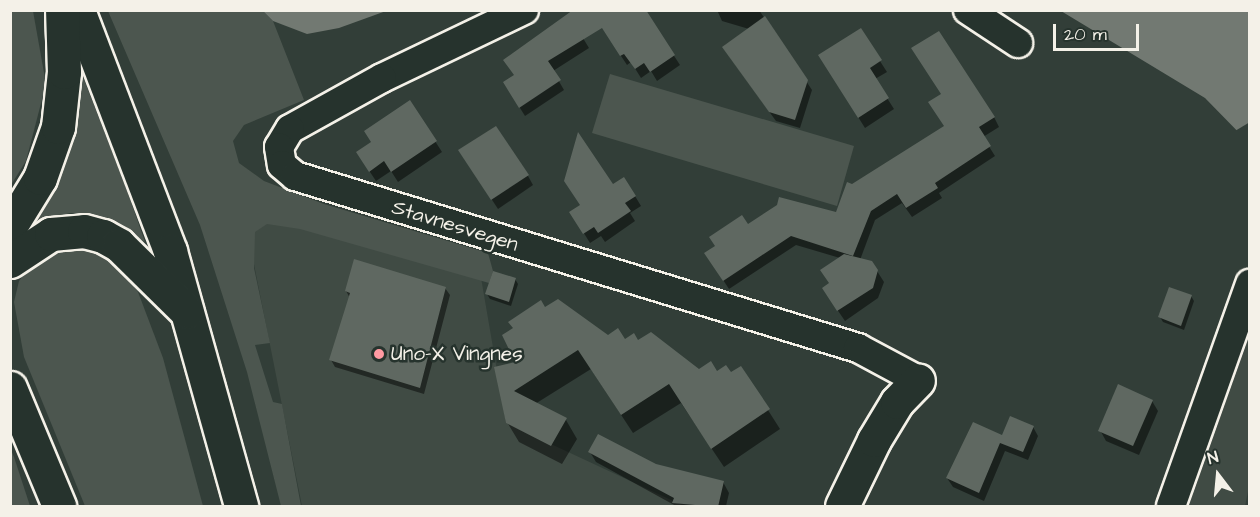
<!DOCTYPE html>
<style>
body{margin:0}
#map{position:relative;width:1260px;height:517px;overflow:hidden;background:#323e38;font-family:"Architects Daughter",sans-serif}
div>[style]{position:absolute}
.built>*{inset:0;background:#404b44}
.green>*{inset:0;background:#4c564f}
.water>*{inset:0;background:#727972}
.pier>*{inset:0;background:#323e38}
.shadow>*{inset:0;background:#0007}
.building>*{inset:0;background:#5f6861}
.roads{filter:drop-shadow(2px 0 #f4f1e8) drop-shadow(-2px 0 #f4f1e8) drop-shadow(0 2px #f4f1e8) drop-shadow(0 -2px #f4f1e8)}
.street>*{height:28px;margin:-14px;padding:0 14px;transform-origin:14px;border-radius:14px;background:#26332d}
.secondary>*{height:33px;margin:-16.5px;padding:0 16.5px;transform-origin:16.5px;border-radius:16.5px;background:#26332d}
.highway>*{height:33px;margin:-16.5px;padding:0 16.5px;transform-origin:16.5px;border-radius:16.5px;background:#26332d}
.dots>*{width:16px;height:16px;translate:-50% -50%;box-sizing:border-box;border:3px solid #26332d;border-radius:50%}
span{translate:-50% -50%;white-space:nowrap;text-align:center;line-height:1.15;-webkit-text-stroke:5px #26332d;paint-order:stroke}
.street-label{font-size:21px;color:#f4f1e8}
.poi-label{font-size:21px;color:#f4f1e8}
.left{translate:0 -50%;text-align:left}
.frame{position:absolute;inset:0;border:12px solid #f4f1e8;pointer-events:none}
.north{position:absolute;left:1188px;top:445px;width:60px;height:60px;-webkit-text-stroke:4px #26332d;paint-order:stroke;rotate:344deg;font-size:16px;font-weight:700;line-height:24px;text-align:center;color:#f4f1e8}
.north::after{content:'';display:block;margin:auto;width:21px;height:27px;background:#f4f1e8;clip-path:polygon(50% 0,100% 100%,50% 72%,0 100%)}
.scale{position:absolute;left:1053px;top:24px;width:86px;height:27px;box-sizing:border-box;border:3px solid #f4f1e8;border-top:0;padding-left:8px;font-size:18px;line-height:21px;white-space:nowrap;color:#f4f1e8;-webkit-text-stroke:4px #26332d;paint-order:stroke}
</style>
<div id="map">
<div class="built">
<div style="clip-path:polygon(264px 220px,479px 266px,506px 423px,684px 506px,302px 506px,247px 229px)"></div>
<div style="clip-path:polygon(1249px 329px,1250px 482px,1245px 506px,1187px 506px)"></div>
</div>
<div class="green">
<div style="clip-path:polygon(11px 11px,33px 11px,46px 84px,26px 161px,11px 185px)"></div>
<div style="clip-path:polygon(108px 11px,263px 11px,273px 21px,304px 100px,244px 125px,233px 141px,239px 163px,264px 181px,324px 204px,488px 253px,493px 271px,489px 283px,300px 229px,267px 224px,255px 232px,254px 268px,270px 343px,255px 345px,273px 402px,282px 404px,301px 506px,281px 506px,247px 372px,200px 225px)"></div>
<div style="clip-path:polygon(81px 72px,124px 182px,145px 242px,104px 218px,86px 214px,70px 213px,24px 226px,65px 156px,75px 125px)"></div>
<div style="clip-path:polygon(610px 74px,854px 146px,837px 206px,592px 133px)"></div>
<div style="clip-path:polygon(79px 241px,114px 259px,138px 292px,163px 358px,203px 506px,85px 506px,24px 357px,14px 302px,19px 281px,43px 249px)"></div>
<div style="clip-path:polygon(11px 450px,14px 457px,30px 506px,11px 506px)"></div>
</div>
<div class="water">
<div style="clip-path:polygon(263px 11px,386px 11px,339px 28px,307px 34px,273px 21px)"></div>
<div style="clip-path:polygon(1061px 11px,1249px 11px,1249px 143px,1205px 98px)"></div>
</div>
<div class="pier">
<div style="clip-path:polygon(1250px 122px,1250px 146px,1235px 131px)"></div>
</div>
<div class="shadow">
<div style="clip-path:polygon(644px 10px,680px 65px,657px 81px,651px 71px,641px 78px,631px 62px,627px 65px,598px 21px)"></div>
<div style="clip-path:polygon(717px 10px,759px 10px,812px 90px,800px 128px,776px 121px,729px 56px,749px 29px,722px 21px)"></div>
<div style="clip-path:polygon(569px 15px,589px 48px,553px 71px,564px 90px,525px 116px,510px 92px)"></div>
<div style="clip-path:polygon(860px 30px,887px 72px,875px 79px,894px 109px,865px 128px,826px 66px)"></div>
<div style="clip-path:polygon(410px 102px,442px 152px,398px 182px,391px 171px,376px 181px,364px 163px,372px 143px)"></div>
<div style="clip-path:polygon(994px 117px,999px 127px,983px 137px,995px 156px,939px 193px,942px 198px,912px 217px,902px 203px,875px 220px,860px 260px,877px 271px,884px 282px,878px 298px,845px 321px,830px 299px,840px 258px,796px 245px,729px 289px,712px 263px,748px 226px,837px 214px,853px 186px)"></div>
<div style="clip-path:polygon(466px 160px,528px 176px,533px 185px,498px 209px)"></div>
<div style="clip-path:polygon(635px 196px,641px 206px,630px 213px,635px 221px,605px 242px,601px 236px,590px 243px,577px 222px)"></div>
<div style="clip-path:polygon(515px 279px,518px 284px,511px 306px,490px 299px,487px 294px)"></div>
<div style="clip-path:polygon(445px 288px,450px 295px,424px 394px,335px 367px,331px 360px,350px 298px,346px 291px)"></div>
<div style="clip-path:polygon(1191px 296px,1194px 301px,1184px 330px,1163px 322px,1160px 317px)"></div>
<div style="clip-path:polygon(545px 309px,608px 337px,638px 342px,699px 371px,730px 374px,741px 368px,780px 429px,724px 467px,681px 403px,633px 433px,591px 369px,535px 404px,566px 420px,577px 439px,562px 464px,519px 442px,507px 422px,517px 363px)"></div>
<div style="clip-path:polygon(1152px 401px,1158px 411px,1139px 455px,1106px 441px,1100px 430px)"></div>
<div style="clip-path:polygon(1033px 427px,1038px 436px,1028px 460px,1005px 451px,984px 501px,953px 487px,947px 478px,1003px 437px)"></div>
<div style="clip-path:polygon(590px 452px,723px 482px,729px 493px,726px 506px,676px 506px,596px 462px)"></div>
</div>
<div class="building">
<div style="clip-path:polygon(573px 10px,646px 10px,675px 55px,650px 72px,644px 63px,635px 69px,624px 54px,620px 56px,602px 28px,548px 61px,561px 80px,519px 108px,503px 82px,514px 75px,503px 60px)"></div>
<div style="clip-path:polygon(765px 16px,808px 80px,795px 120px,769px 112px,722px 47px)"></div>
<div style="clip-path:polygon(861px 28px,882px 60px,870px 68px,889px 98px,858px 118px,818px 55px)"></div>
<div style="clip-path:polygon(939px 31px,995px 117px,979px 127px,991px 146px,935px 183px,938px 188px,906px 208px,897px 194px,871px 211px,853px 256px,791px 236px,723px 281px,704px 253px,715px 246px,709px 237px,742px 215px,748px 224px,777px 205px,779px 197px,836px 212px,847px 182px,852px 184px,944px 126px,928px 102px,941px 94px,911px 48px)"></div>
<div style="clip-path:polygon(410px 100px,437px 141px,391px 172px,384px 161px,369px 172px,356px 152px,371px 142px,364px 131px)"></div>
<div style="clip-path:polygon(496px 126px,529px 175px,491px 200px,458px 150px)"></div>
<div style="clip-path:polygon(578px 132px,613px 184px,624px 177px,636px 196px,625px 203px,631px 211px,598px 233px,594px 227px,583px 234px,569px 212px,580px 205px,564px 181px)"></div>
<div style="clip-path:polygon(844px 254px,872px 261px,878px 270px,873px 288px,837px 311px,822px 288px,829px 283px,820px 270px)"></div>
<div style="clip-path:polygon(354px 259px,446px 287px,420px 388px,329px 360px,350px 293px,345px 291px)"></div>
<div style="clip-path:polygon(493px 271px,516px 278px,509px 302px,485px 294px)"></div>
<div style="clip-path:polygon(1169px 287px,1192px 295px,1181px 326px,1158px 317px)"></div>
<div style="clip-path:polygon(558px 299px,608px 335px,618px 328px,625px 339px,634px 333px,638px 340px,651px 332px,699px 369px,711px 361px,717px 371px,726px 365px,731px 372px,741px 366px,770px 409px,711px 449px,669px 384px,621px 415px,578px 350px,514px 391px,567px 418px,551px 446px,506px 423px,494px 367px,515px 362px,502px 335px,513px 328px,508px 322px,541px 300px,545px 307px)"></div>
<div style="clip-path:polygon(1118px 384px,1153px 400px,1133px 446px,1098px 431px)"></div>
<div style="clip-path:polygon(1010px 416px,1034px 426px,1023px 452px,1000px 443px,979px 493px,946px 478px,973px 422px,1002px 435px)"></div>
<div style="clip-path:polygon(598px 434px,656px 464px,724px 481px,718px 507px,672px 503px,674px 498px,588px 452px)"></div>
</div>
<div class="roads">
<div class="street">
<div style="left:524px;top:10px;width:157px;rotate:154.4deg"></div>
<div style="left:382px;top:78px;width:105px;rotate:151deg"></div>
<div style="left:290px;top:129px;width:21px;rotate:121deg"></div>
<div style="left:279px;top:147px;width:18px;rotate:81deg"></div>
<div style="left:282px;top:165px;width:17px;rotate:40deg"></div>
<div style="left:295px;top:176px;width:589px;rotate:16.99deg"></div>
<div style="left:858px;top:348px;width:68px;rotate:28.1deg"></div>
<div style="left:968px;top:10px;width:60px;rotate:33.4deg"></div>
<div style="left:1171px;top:506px;width:236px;rotate:-70.4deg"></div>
</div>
<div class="secondary">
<div style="left:842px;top:506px;width:73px;rotate:-64.1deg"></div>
<div style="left:874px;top:440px;width:44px;rotate:-58.8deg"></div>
<div style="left:897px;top:402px;width:30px;rotate:-46deg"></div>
</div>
<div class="highway">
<div style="left:78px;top:10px;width:258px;rotate:69.1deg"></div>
<div style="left:170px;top:251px;width:265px;rotate:74.4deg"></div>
<div style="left:10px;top:227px;width:57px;rotate:-58.5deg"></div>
<div style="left:40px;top:178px;width:54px;rotate:-70.6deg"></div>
<div style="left:58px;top:127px;width:55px;rotate:-83.8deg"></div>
<div style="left:64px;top:72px;width:62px;rotate:-91.8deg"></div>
<div style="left:10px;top:261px;width:49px;rotate:-33.4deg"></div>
<div style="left:51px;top:234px;width:33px;rotate:-5deg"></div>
<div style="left:84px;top:231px;width:20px;rotate:15deg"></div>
<div style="left:103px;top:236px;width:18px;rotate:29deg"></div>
<div style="left:119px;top:245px;width:94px;rotate:44.6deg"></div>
<div style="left:10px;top:388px;width:128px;rotate:67.4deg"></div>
</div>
</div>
<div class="dots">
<div style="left:379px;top:354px;background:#ff9aa2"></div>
</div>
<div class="street-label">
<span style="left:455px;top:226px;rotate:17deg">Stavnesvegen</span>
</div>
<div class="poi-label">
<span class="left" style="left:391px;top:354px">Uno-X Vingnes</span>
</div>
<div class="frame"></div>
<div class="north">N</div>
<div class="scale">20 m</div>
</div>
